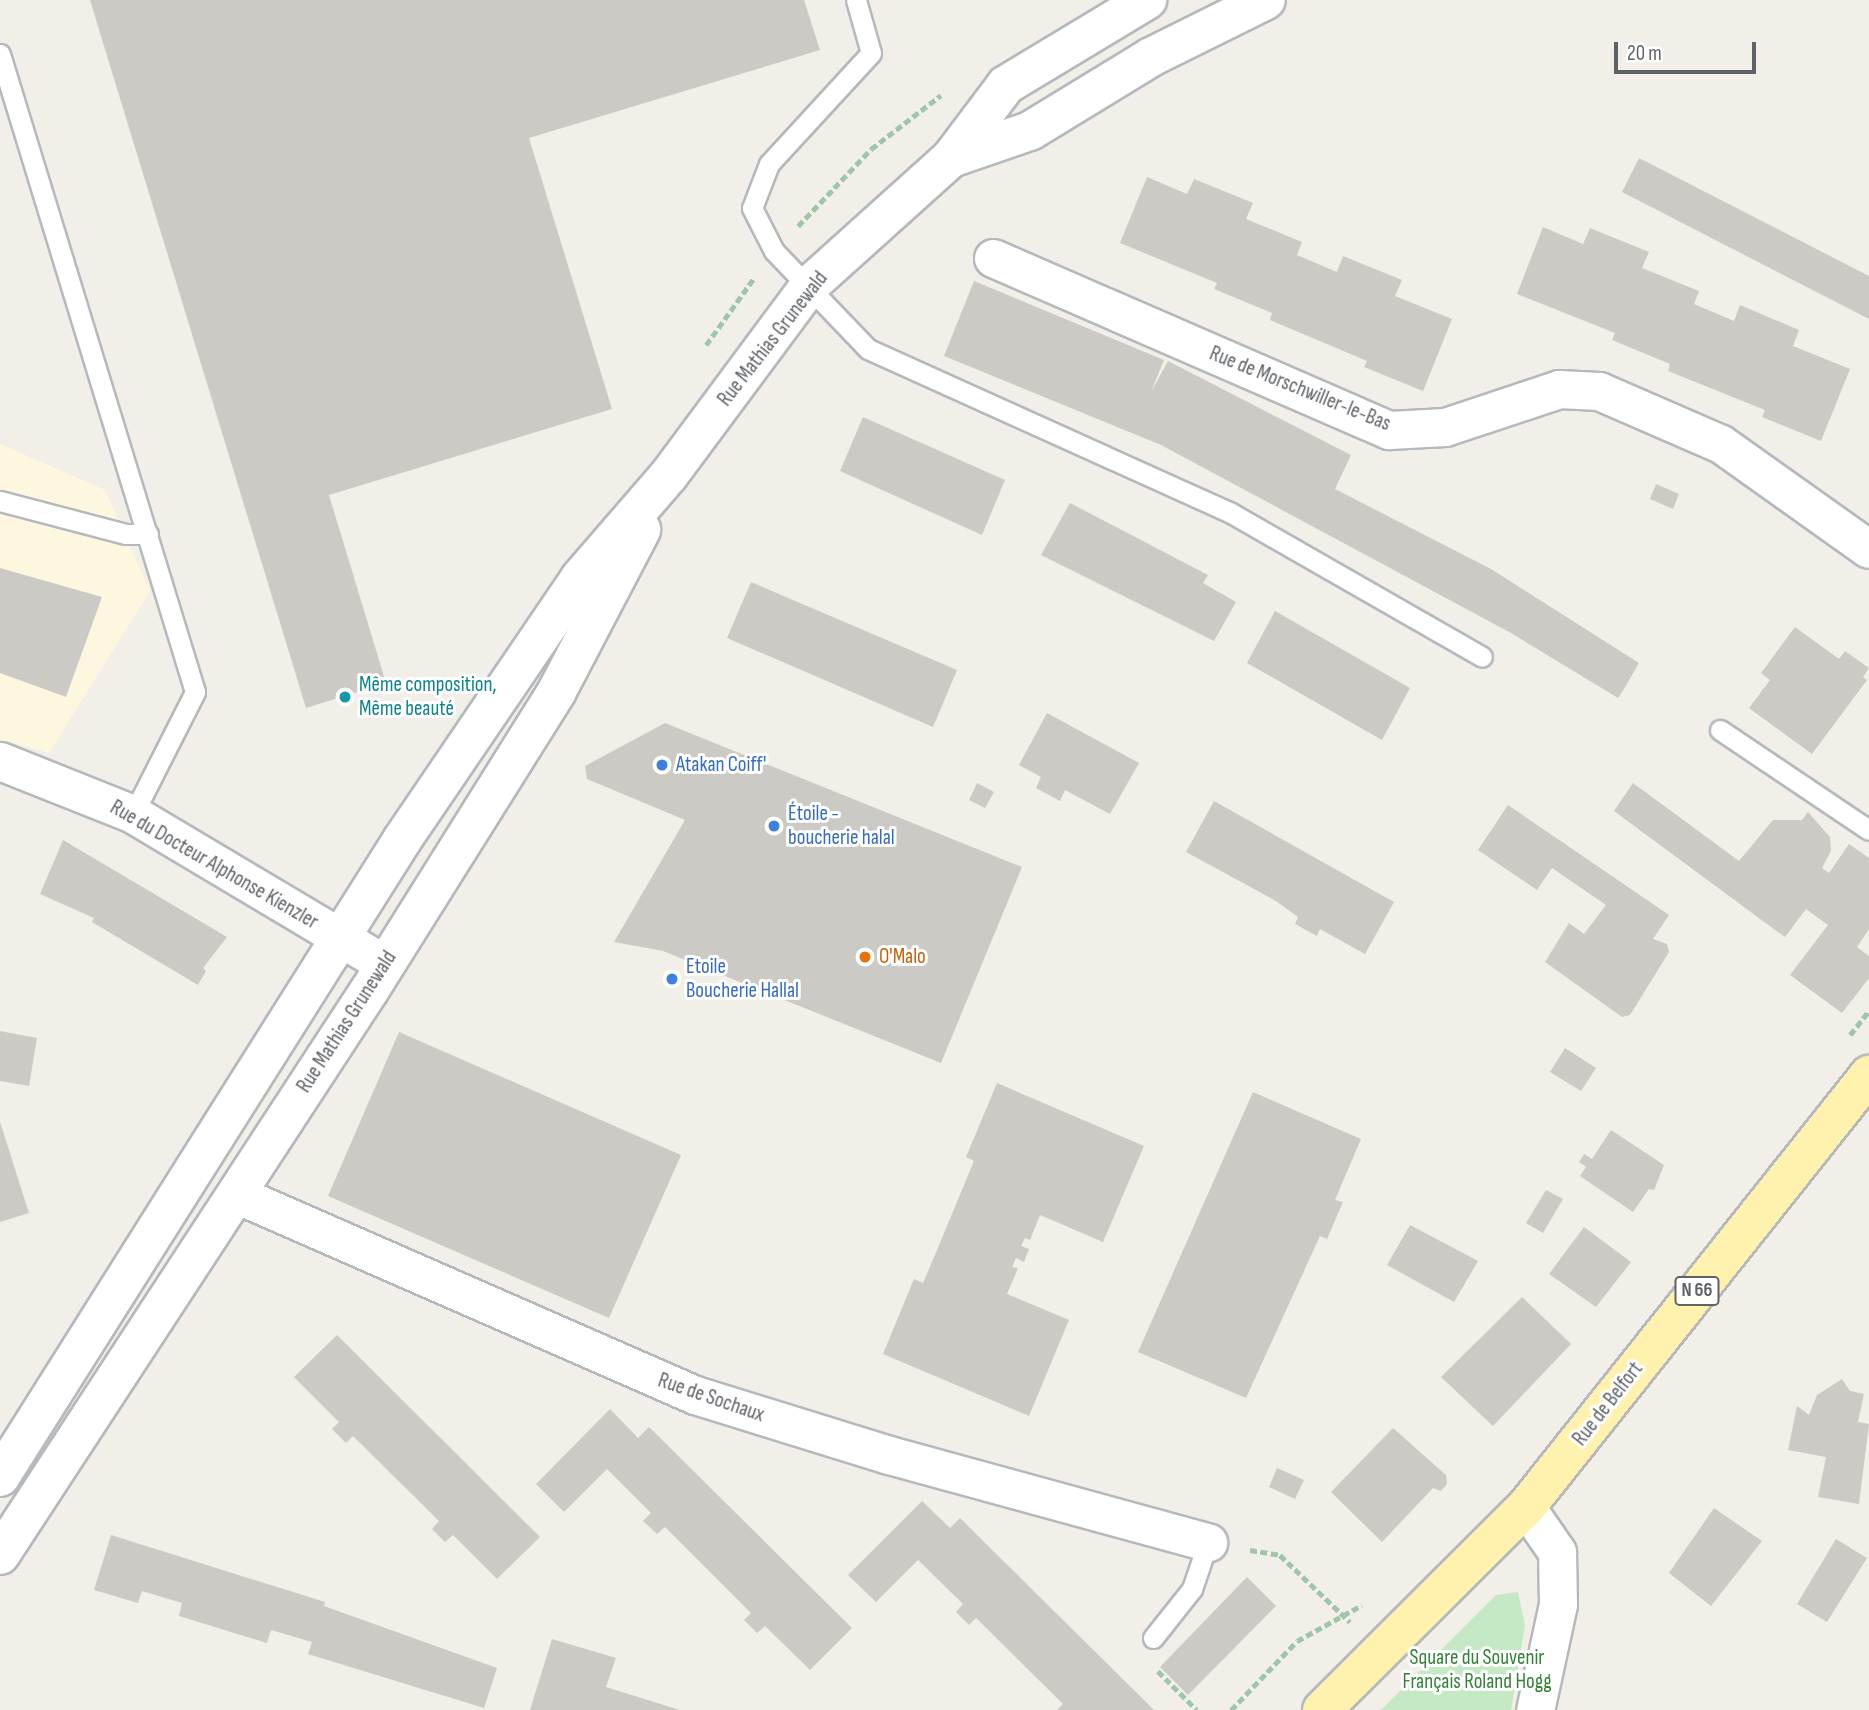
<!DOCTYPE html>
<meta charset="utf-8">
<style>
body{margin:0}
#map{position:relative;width:1869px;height:1710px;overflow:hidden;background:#f1efe8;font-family:"Sofia Sans Condensed",sans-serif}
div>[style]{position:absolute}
.commercial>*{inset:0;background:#fef7e0}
.green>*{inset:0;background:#c5e8c5}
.building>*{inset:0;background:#cccac5}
.path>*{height:4.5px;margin-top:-2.25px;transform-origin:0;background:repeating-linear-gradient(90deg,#9cc7a9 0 7px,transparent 0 10.5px)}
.roads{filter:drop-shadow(2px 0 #b5b8bc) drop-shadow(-2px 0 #b5b8bc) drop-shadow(0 2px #b5b8bc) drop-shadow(0 -2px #b5b8bc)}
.lane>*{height:19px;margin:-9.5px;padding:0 9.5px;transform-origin:9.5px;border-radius:9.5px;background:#fff}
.street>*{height:37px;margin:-18.5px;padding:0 18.5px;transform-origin:18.5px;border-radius:18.5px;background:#fff}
.secondary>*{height:38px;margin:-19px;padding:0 19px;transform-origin:19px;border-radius:19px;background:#fff}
.primary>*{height:38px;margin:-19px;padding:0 19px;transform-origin:19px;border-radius:19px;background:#fff2af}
.dots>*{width:19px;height:19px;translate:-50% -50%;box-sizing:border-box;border:4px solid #fff;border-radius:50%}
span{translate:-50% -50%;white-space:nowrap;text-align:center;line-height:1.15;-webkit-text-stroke:6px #fff;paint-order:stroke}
.shield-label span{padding:2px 5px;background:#fff;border:2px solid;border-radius:5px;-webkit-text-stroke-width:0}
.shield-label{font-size:19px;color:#5f6368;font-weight:700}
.street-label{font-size:21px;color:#5f6368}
.culture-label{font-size:21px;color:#0d838f}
.left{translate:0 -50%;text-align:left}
.shop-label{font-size:21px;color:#366cbe}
.food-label{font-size:21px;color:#c56008}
.park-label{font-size:21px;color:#348238}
.scale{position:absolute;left:1614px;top:42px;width:142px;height:32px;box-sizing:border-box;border:4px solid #5f6368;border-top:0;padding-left:9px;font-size:21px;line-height:24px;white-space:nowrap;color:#5f6368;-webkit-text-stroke:5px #fff;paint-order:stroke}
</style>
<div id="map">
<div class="commercial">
<div style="clip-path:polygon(0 444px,105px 490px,150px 591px,49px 753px,0 739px)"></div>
</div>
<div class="green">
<div style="clip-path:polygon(1518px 1592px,1525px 1625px,1511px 1710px,1381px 1710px,1496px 1595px)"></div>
</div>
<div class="building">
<div style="clip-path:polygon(90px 0,804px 0,820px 50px,529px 138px,612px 409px,329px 495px,386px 683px,306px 708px)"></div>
<div style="clip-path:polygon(1639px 158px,1869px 276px,1869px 319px,1622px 192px)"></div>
<div style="clip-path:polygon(1147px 177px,1187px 194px,1194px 179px,1253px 203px,1246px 219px,1302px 242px,1297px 255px,1337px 272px,1343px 256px,1402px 280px,1395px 296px,1452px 319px,1423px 391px,1364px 367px,1367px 361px,1270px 320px,1272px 313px,1214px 289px,1217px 283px,1120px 243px)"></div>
<div style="clip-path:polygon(1543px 227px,1583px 244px,1590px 228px,1649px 252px,1642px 268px,1699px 291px,1694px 304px,1734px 321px,1740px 305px,1799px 330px,1793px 346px,1850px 369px,1821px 441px,1762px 417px,1765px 410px,1668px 371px,1670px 364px,1612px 340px,1615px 333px,1517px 294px)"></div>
<div style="clip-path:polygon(974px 281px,1164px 360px,1151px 392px,1168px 361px,1351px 455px,1335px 489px,1491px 569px,1639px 663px,1624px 689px,1618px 698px,1511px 633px,1161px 445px,944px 356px)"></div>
<div style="clip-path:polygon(863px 417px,1005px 480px,982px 535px,840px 471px)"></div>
<div style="clip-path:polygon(1656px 484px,1679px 494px,1673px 509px,1650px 499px)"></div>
<div style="clip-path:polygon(1070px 503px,1208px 575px,1203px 583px,1236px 602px,1214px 641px,1041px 555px)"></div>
<div style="clip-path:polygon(0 568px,102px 597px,66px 697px,0 673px)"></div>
<div style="clip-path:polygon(751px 582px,957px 670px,933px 727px,727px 638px)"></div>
<div style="clip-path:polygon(1275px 611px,1410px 688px,1382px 740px,1247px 663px)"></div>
<div style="clip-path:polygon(1795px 627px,1839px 659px,1845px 651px,1869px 668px,1863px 677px,1867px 680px,1812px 754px,1749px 708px,1770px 680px,1761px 673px)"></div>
<div style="clip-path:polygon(1047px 713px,1139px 763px,1110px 814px,1065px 790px,1060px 801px,1036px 788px,1041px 777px,1019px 765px)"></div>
<div style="clip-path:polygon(665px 723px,1022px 867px,941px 1063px,663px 951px,614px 942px,685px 820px,587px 779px,585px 766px)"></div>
<div style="clip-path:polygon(977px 783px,994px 792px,985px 808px,969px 800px)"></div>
<div style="clip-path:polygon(1633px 783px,1739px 861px,1773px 820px,1802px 820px,1808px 812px,1830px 837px,1831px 851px,1822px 868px,1829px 873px,1849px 844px,1869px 858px,1869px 929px,1857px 947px,1869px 956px,1869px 978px,1842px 1013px,1790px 975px,1828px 925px,1806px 909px,1785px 937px,1767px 924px,1614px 811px)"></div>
<div style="clip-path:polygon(1214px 801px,1394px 902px,1365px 954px,1320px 929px,1317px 936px,1295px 924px,1298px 917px,1276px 901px,1186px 852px)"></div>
<div style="clip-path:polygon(1508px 805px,1669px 915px,1653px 939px,1667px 944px,1669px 952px,1630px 1015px,1622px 1017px,1545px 962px,1569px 923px,1584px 934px,1606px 905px,1552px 868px,1537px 890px,1478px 850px)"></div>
<div style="clip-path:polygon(63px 840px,227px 937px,203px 968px,206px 971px,198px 985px,92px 922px,94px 918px,40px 894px)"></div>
<div style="clip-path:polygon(0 1031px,37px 1038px,29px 1086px,0 1081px)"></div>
<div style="clip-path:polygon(399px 1032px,681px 1155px,609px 1318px,328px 1196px)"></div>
<div style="clip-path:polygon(1565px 1048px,1596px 1068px,1581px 1091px,1550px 1072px)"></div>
<div style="clip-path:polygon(997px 1083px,1144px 1146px,1103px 1242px,1040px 1215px,1030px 1240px,1025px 1238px,1021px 1246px,1029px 1249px,1024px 1262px,1016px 1258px,1012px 1267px,1018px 1268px,1007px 1294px,1069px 1320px,1029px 1416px,883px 1354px,914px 1279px,923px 1283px,932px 1262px,974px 1161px,966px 1157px)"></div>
<div style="clip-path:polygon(1253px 1092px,1361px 1139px,1335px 1200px,1343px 1202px,1327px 1239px,1320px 1236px,1246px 1398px,1138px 1352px)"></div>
<div style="clip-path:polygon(0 1122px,29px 1213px,0 1222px)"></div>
<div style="clip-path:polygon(1611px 1130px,1664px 1165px,1654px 1190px,1649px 1189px,1633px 1212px,1580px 1176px,1586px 1167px,1579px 1162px,1584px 1154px,1592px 1159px)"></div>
<div style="clip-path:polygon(1546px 1190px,1563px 1199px,1543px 1233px,1526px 1223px)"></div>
<div style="clip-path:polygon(1410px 1225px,1478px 1261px,1454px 1302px,1387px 1265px)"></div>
<div style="clip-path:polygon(1584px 1227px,1631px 1262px,1596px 1307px,1549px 1274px)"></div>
<div style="clip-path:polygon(1522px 1297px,1571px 1344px,1493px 1426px,1441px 1377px)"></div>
<div style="clip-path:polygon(337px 1335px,540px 1537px,497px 1579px,453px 1535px,445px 1542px,432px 1529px,439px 1521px,353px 1436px,346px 1443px,332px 1429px,339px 1422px,294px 1377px)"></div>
<div style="clip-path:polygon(1842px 1379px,1850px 1391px,1864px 1394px,1858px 1422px,1869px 1424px,1859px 1504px,1818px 1497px,1826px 1457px,1788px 1450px,1797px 1406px,1809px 1415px,1817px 1395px)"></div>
<div style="clip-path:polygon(610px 1409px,638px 1438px,649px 1427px,852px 1628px,810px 1670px,765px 1626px,757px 1633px,744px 1620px,751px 1613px,665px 1527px,657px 1534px,643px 1521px,651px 1513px,607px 1469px,564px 1512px,536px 1484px)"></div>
<div style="clip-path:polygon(1393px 1428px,1446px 1475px,1447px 1484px,1441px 1491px,1433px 1488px,1382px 1542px,1331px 1492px)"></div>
<div style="clip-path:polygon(1277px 1468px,1304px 1480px,1295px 1499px,1269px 1487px)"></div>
<div style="clip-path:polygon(922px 1501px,950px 1528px,960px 1518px,1154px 1710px,1057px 1710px,1063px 1704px,976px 1618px,969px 1625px,956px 1612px,963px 1604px,918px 1560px,876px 1602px,848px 1575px)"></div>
<div style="clip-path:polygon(1714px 1508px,1762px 1541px,1711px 1606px,1669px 1573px)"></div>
<div style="clip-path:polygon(111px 1535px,325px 1602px,324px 1606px,497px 1668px,484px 1708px,308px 1654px,312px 1642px,271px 1630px,267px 1643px,179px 1616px,182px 1603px,142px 1591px,138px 1603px,94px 1590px)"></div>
<div style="clip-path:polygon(1836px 1539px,1867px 1558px,1827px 1622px,1797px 1604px)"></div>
<div style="clip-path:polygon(1247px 1577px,1276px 1606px,1188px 1695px,1160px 1667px)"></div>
<div style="clip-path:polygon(552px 1639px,616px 1658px,606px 1687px,680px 1710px,530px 1710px)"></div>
</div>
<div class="path">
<div style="left:798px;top:226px;width:106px;rotate:-46.5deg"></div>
<div style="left:871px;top:149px;width:88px;rotate:-37.6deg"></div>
<div style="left:706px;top:345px;width:82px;rotate:-54.4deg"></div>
<div style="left:1850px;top:1035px;width:31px;rotate:-52deg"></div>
<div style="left:1250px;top:1550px;width:30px;rotate:9deg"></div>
<div style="left:1280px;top:1555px;width:97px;rotate:43.7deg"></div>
<div style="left:1158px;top:1671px;width:55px;rotate:45deg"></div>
<div style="left:1231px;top:1710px;width:95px;rotate:-46.3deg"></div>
<div style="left:1297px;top:1641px;width:74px;rotate:-29deg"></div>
</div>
<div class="roads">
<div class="lane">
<div style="left:856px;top:0;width:55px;rotate:74.2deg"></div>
<div style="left:871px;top:53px;width:151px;rotate:132.6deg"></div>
<div style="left:769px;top:164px;width:47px;rotate:111.1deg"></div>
<div style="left:752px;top:208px;width:48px;rotate:62.9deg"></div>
<div style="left:774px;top:251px;width:136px;rotate:46.2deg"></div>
<div style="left:868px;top:349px;width:398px;rotate:24.3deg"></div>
<div style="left:1231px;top:513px;width:289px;rotate:29.8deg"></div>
<div style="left:0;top:54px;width:667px;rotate:73deg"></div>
<div style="left:195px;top:692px;width:137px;rotate:116.9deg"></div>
<div style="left:0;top:501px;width:130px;rotate:14.7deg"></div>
<div style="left:126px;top:534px;width:22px"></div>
<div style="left:1720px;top:730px;width:179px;rotate:33.9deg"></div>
<div style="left:1153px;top:1638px;width:63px;rotate:-51.5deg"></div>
<div style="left:1192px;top:1589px;width:50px;rotate:-71.2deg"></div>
</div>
<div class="street">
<div style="left:993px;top:258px;width:432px;rotate:23.5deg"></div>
<div style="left:1389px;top:430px;width:56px;rotate:-3.1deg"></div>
<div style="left:1445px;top:427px;width:120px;rotate:-18.4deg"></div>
<div style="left:1559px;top:389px;width:40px;rotate:2.9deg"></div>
<div style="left:1599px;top:391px;width:133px;rotate:23.5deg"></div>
<div style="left:1721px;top:444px;width:181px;rotate:35.4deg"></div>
<div style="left:0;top:761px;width:143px;rotate:21.7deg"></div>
<div style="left:133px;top:814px;width:293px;rotate:30.8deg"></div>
<div style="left:236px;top:1194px;width:501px;rotate:23.65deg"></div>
<div style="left:695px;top:1395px;width:203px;rotate:17.2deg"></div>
<div style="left:889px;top:1455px;width:331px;rotate:15.3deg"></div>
<div style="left:1526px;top:1507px;width:55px;rotate:55.4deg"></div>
<div style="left:1557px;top:1552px;width:52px;rotate:88.9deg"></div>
<div style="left:1558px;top:1604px;width:108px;rotate:102.2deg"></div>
</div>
<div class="secondary">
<div style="left:951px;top:158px;width:83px;rotate:-18.9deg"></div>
<div style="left:1030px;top:131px;width:142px;rotate:-31.4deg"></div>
<div style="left:1151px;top:57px;width:128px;rotate:-26.4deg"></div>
<div style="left:0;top:1477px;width:753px;rotate:-57.74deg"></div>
<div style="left:402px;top:840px;width:317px;rotate:-55.8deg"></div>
<div style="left:580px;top:578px;width:136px;rotate:-49.2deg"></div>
<div style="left:669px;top:475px;width:237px;rotate:-53.4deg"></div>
<div style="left:810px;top:285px;width:190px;rotate:-42deg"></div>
<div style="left:951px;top:158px;width:91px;rotate:-53deg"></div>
<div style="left:1006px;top:85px;width:165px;rotate:-31.1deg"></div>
<div style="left:0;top:1555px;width:674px;rotate:-56.81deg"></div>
<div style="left:369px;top:991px;width:354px;rotate:-57.9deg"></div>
<div style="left:557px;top:691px;width:182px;rotate:-62.4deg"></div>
</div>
<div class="primary">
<div style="left:1322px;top:1710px;width:288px;rotate:-44.9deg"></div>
<div style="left:1526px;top:1507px;width:552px;rotate:-51.55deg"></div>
</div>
</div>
<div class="dots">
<div style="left:345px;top:697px;background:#0f9aa8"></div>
<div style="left:662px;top:765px;background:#3f7fe0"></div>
<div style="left:774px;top:826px;background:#3f7fe0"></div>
<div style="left:865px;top:957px;background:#e8710a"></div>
<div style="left:672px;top:979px;background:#3f7fe0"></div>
</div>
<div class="shield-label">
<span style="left:1697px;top:1291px">N 66</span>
</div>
<div class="street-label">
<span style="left:773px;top:339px;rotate:-52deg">Rue Mathias Grunewald</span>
<span style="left:1300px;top:389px;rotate:22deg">Rue de Morschwiller-le-Bas</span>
<span style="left:214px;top:865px;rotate:30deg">Rue du Docteur Alphonse Kienzler</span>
<span style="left:347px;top:1022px;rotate:-57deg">Rue Mathias Grunewald</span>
<span style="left:711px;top:1398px;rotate:19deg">Rue de Sochaux</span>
<span style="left:1608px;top:1404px;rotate:-52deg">Rue de Belfort</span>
</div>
<div class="culture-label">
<span class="left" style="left:359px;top:697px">Même composition,<br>Même beauté</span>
</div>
<div class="shop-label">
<span class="left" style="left:676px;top:765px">Atakan Coiff'</span>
<span class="left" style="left:788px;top:826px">Étoile -<br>boucherie halal</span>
<span class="left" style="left:686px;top:979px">Etoile<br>Boucherie Hallal</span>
</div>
<div class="food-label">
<span class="left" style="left:879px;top:957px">O'Malo</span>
</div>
<div class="park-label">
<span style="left:1477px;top:1670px">Square du Souvenir<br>Français Roland Hogg</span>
</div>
<div class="scale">20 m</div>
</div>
